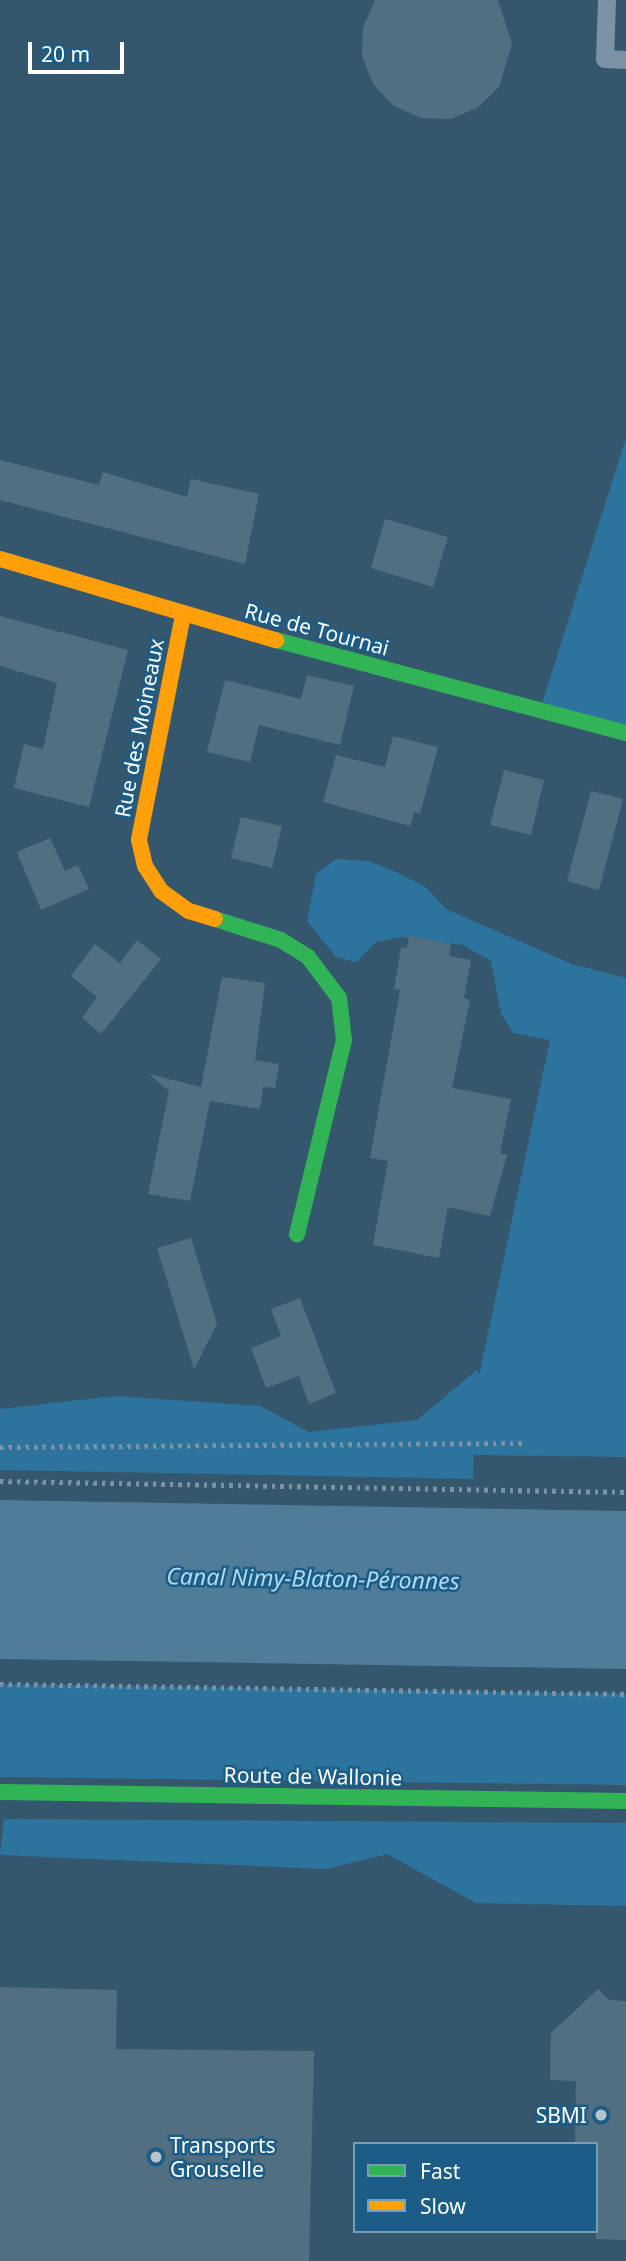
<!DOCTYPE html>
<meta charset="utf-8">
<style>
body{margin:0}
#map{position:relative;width:626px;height:2261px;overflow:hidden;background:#34576e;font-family:"Noto Sans",sans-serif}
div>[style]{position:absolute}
.green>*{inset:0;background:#2c739d}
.water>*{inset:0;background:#4e7c99}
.building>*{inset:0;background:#526f81}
.path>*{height:4.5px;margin-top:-2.25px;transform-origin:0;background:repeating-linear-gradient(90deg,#7b93a4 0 3.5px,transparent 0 8.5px)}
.lane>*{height:18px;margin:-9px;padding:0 9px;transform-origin:9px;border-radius:9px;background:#7b93a4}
.fast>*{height:16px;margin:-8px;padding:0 8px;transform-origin:8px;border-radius:8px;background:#30b455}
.slow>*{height:16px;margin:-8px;padding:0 8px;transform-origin:8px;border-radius:8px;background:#ff9f0a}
.dots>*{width:19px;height:19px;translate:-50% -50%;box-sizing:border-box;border:4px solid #1b5d87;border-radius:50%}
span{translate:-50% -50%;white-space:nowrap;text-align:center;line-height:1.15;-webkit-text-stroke:5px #1b5d87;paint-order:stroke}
.street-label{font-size:21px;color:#fff}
.poi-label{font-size:21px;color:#fff}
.right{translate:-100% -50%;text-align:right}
.left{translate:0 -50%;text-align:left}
.water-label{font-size:23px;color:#afdaf3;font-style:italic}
.legend{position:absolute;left:353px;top:2142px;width:245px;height:91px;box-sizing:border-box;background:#1b5d87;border:2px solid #769eb7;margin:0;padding:9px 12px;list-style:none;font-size:21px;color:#fff}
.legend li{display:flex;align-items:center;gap:14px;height:35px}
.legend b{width:35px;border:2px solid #769eb7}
.scale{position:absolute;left:28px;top:42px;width:96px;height:32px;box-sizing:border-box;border:4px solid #fff;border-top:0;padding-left:9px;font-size:21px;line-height:24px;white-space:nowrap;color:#fff;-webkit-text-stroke:5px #1b5d87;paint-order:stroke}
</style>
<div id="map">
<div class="green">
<div style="clip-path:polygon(626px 438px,626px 733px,540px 710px)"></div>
<div style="clip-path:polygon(336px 859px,368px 861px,394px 871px,424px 886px,446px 909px,572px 964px,626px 978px,626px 1457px,474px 1455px,473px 1479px,0 1470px,0 1409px,115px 1396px,260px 1406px,309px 1432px,417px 1420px,478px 1369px,479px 1376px,550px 1040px,513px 1033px,501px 1014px,491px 961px,463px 945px,401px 937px,376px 942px,356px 962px,336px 957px,307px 921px,316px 874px)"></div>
<div style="clip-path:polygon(0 1684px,626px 1694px,626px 1785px,0 1777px)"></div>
<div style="clip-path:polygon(4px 1819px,626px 1823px,626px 1906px,476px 1903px,387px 1854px,326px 1869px,0 1855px)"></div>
</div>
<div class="water">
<div style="clip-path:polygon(0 1500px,626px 1511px,626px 1669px,0 1659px)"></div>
</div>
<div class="building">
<div style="clip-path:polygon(375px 0,498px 0,512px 44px,499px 87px,477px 108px,451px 119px,421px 118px,394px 106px,373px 84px,362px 56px,363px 28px)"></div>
<div style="clip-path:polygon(0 460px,99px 485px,103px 472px,187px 497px,191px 479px,259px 494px,245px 564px,0 500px)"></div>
<div style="clip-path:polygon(385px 519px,448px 537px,433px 587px,371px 568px)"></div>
<div style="clip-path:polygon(0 616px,128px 650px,89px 807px,14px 788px,24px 744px,43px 749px,57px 683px,0 666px)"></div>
<div style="clip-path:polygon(307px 675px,354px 686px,340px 745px,259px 725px,250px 762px,207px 752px,225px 680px,301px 699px)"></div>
<div style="clip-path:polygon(393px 736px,438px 747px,420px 814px,414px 812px,410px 826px,323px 802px,336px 755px,385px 767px)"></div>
<div style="clip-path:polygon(504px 770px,544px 780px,531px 835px,490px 825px)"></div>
<div style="clip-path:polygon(591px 791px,623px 799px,599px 890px,567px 881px)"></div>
<div style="clip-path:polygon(241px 817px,282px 826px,272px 868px,231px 858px)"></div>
<div style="clip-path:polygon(50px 838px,65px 871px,78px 865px,89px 889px,41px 910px,17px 852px)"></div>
<div style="clip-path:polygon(409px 936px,451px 944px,449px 956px,471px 960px,464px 998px,470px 1000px,452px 1088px,511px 1099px,500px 1153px,507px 1155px,490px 1216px,448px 1207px,439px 1258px,373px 1245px,388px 1161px,370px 1158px,400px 990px,394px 989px,401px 947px,407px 948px)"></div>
<div style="clip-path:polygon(137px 940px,161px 959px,101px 1034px,82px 1018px,97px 997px,71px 976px,95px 944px,120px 963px)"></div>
<div style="clip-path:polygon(222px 977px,265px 983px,255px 1060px,279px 1064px,275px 1088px,263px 1087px,260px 1109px,210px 1101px,190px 1201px,148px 1194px,169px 1091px,149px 1074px,201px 1087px)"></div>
<div style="clip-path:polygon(191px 1238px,217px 1324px,194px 1369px,157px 1248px)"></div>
<div style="clip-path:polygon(300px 1298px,336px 1393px,309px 1404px,299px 1376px,266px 1388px,251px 1348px,281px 1336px,271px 1309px)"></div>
<div style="clip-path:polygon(0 1987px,117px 1990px,116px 2049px,314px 2051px,309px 2261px,0 2261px)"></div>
<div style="clip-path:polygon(598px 1989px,609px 2000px,626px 2001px,626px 2240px,596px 2239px,596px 2144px,575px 2144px,576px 2081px,550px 2080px,551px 2033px)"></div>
</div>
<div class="path">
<div style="left:0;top:1447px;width:523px;rotate:-0.44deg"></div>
<div style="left:0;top:1481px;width:626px;rotate:1.01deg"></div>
<div style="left:0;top:1684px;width:626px;rotate:0.92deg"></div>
</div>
<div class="lane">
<div style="left:607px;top:0;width:59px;rotate:91.9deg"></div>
<div style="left:605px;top:59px;width:21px;rotate:3deg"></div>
</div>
<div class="fast">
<div style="left:276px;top:640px;width:362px;rotate:14.9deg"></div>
<div style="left:215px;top:919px;width:69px;rotate:17.7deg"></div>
<div style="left:281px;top:940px;width:32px;rotate:32deg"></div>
<div style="left:308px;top:957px;width:51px;rotate:52.9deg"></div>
<div style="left:339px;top:998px;width:42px;rotate:83.2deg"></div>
<div style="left:344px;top:1040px;width:200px;rotate:103.6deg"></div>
<div style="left:0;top:1792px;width:626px;rotate:0.82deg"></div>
</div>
<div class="slow">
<div style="left:0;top:559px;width:288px;rotate:16.4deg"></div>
<div style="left:183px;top:615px;width:229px;rotate:101.1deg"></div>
<div style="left:139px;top:840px;width:27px;rotate:77deg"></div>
<div style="left:145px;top:866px;width:30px;rotate:57deg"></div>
<div style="left:161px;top:891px;width:34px;rotate:36deg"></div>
<div style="left:189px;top:911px;width:27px;rotate:17deg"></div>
</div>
<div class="dots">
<div style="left:601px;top:2115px;background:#b8c4cc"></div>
<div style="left:156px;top:2157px;background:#b8c4cc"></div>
</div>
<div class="street-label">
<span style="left:317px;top:629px;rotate:15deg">Rue de Tournai</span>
<span style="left:139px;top:728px;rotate:-79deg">Rue des Moineaux</span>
<span style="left:313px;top:1776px;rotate:1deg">Route de Wallonie</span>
</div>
<div class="poi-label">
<span class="right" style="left:587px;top:2115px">SBMI</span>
<span class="left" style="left:170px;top:2157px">Transports<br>Grouselle</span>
</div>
<div class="water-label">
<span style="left:313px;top:1578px;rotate:1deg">Canal Nimy-Blaton-Péronnes</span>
</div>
<ul class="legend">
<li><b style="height:9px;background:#30b455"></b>Fast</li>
<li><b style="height:9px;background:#ff9f0a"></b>Slow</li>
</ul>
<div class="scale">20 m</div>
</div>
